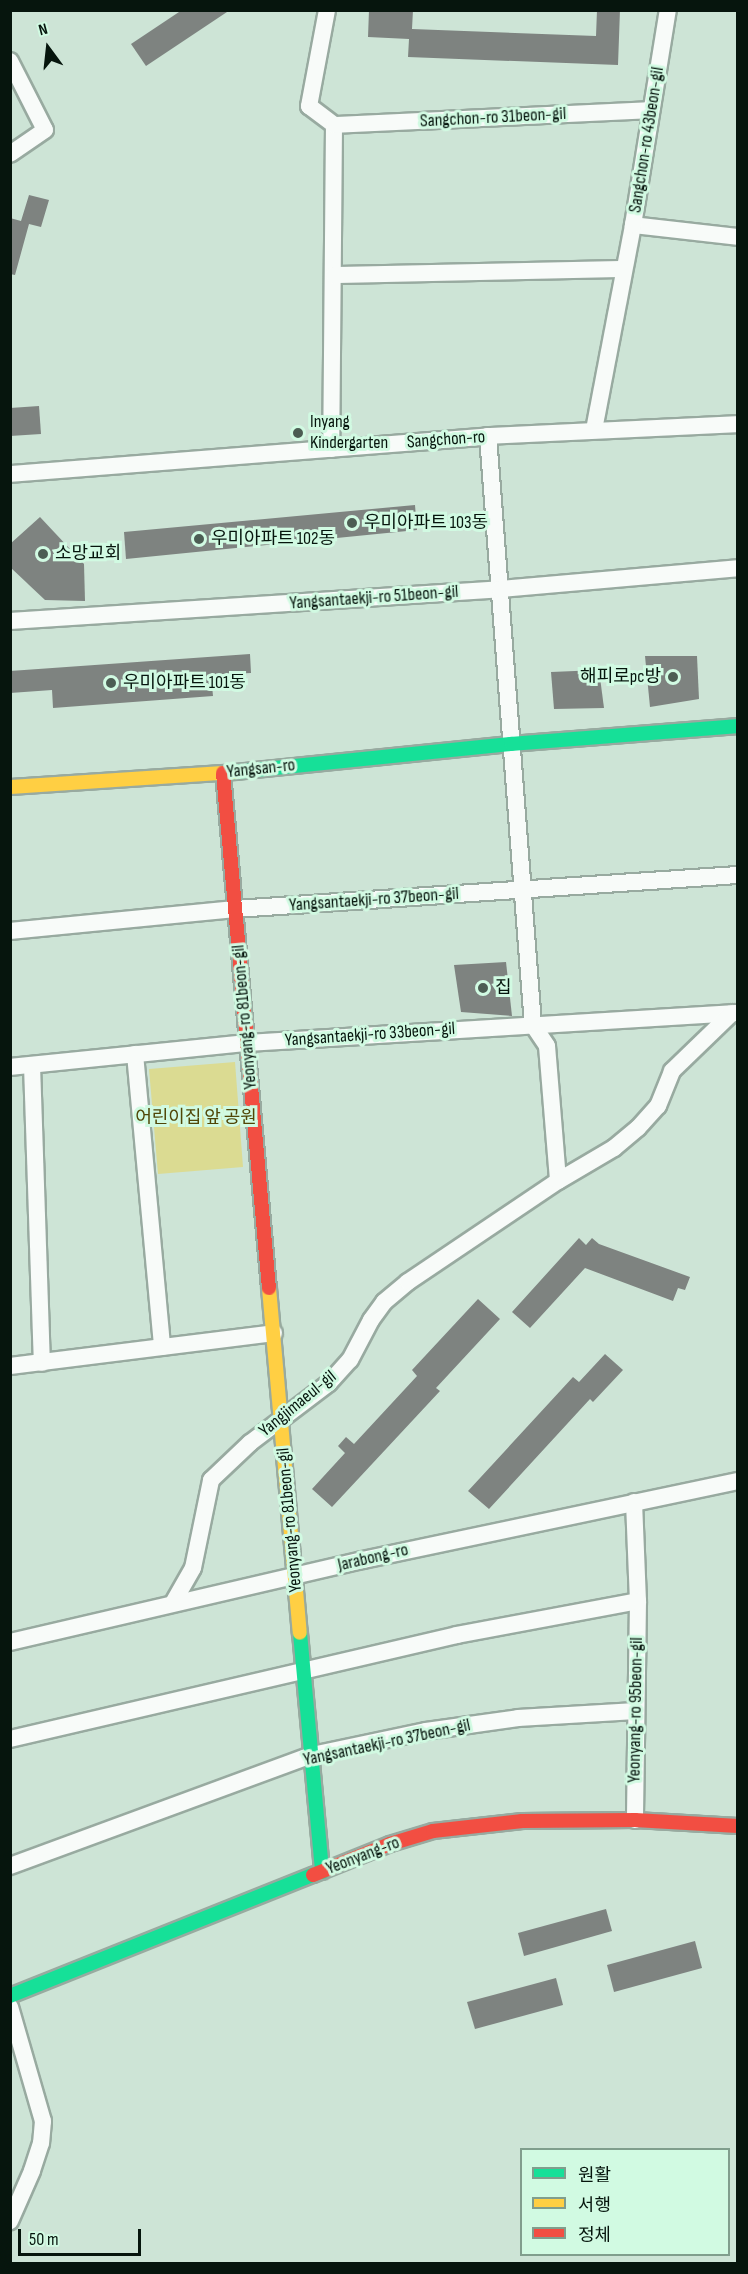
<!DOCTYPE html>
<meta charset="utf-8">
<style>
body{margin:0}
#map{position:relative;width:748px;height:2274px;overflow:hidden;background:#cde4d6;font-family:"Sofia Sans Condensed","Noto Sans KR",sans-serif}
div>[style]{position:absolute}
.green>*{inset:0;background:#dbdb92}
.building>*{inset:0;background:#7e8380}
.roads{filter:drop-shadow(2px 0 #98aaa0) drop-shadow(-2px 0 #98aaa0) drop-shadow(0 2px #98aaa0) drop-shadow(0 -2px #98aaa0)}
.street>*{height:16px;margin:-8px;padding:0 8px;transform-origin:8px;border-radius:8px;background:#f8fbf9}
.fast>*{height:14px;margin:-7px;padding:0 7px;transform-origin:7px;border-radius:7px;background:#16e098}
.slow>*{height:14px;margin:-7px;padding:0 7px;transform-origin:7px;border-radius:7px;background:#ffcf43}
.jam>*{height:14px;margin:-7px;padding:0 7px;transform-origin:7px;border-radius:7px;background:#f24e42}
.dots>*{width:16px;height:16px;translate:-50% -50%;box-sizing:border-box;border:3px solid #d1fae2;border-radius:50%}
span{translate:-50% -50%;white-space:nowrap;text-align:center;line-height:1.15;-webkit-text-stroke:6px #d1fae2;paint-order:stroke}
.street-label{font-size:18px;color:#06150d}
.poi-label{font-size:18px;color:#06150d}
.left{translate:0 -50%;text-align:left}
.right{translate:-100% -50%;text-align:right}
.park-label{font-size:18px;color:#504606}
.frame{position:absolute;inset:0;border:12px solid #06150d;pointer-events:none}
.legend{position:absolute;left:520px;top:2148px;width:210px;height:108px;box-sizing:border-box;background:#d1fae2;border:2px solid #809e8d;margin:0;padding:8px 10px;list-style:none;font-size:18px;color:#06150d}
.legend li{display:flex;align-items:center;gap:12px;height:30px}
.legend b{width:30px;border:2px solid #809e8d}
.north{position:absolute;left:18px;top:18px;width:60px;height:60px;-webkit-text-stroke:4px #d1fae2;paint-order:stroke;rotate:345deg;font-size:16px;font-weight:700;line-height:24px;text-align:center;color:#06150d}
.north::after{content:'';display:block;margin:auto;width:21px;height:27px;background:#06150d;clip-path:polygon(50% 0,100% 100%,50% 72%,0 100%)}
.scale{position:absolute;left:18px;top:2229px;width:123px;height:27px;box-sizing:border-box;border:3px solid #06150d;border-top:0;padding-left:8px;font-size:18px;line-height:21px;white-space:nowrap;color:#06150d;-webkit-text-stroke:4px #d1fae2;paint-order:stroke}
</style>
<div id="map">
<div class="green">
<div style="clip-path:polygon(235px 1062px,243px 1167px,158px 1174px,149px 1069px)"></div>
</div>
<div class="building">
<div style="clip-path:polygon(182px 10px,230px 10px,146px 66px,131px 44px)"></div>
<div style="clip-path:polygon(369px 10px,413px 10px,412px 29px,596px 36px,597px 10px,620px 10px,618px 65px,408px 57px,409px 39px,368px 37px)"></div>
<div style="clip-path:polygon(29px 195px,49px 200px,41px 227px,29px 224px,15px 275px,10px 274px,10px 218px,21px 221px)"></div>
<div style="clip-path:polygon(39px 406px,41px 434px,10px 436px,10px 408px)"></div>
<div style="clip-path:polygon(415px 505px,417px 530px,126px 559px,124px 532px)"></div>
<div style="clip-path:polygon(40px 517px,84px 564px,85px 601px,45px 600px,10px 567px,10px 544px)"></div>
<div style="clip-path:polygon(250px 654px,251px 673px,211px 675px,213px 696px,53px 708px,52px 690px,10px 693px,10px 671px)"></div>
<div style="clip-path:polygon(645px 656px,697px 656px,699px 699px,650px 707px)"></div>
<div style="clip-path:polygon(599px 670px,604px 708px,554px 709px,551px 672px)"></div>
<div style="clip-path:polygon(506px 962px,512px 1016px,461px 1012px,454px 965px)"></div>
<div style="clip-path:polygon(579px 1238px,586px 1245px,592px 1238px,599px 1244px,690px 1277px,685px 1290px,678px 1288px,673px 1301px,585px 1268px,530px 1328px,512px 1312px)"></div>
<div style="clip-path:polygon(478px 1299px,500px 1319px,436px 1388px,440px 1391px,332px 1507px,312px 1489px,345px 1453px,338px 1446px,346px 1437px,354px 1444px,417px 1376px,412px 1370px)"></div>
<div style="clip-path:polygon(605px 1354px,623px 1370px,593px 1402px,590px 1399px,489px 1509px,468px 1491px,573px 1377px,579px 1382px)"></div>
<div style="clip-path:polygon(606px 1909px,612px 1931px,524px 1956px,518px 1933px)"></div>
<div style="clip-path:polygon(695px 1941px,702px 1968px,614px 1992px,607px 1965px)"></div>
<div style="clip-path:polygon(556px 1978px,563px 2005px,475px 2029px,467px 2002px)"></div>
</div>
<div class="roads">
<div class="street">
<div style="left:327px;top:10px;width:98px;rotate:100.6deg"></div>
<div style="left:309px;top:106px;width:31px;rotate:37deg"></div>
<div style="left:334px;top:125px;width:324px;rotate:90.5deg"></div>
<div style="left:10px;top:61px;width:77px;rotate:63.1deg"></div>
<div style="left:45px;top:130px;width:42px;rotate:145.6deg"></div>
<div style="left:334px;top:125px;width:317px;rotate:-2.7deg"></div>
<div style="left:633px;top:225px;width:106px;rotate:6.5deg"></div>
<div style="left:334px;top:275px;width:290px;rotate:-1.2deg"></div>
<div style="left:594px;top:430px;width:209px;rotate:-79.2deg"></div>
<div style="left:633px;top:225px;width:218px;rotate:-80.8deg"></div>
<div style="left:488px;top:436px;width:591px;rotate:85.63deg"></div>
<div style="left:533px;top:1025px;width:25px;rotate:56deg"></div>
<div style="left:547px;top:1046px;width:135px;rotate:85.3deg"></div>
<div style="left:10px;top:474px;width:480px;rotate:-4.5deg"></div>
<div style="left:488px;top:436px;width:250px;rotate:-2.7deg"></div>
<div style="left:10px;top:621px;width:491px;rotate:-3.7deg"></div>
<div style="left:500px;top:589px;width:239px;rotate:-5deg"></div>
<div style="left:10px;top:931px;width:226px;rotate:-5.6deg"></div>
<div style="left:235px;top:909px;width:504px;rotate:-3.87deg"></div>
<div style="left:135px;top:1054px;width:294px;rotate:84.7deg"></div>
<div style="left:32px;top:1065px;width:298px;rotate:88.1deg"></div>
<div style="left:10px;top:1067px;width:238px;rotate:-5.8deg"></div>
<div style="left:247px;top:1043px;width:490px;rotate:-3.5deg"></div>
<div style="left:10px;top:1366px;width:266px;rotate:-7.1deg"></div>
<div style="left:634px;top:1502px;width:99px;rotate:87.7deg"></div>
<div style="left:638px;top:1601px;width:219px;rotate:90.8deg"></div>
<div style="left:173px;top:1603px;width:40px;rotate:-60.3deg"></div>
<div style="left:193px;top:1568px;width:90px;rotate:-78.4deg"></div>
<div style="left:211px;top:1480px;width:54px;rotate:-43.5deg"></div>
<div style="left:250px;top:1443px;width:99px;rotate:-37.2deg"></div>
<div style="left:329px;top:1383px;width:31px;rotate:-48deg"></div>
<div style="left:350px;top:1360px;width:45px;rotate:-62.3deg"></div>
<div style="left:371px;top:1320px;width:22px;rotate:-54deg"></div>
<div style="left:384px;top:1302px;width:31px;rotate:-40deg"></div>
<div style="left:408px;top:1282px;width:181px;rotate:-34deg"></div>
<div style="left:558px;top:1181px;width:65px;rotate:-30.5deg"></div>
<div style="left:614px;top:1148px;width:31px;rotate:-40deg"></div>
<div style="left:638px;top:1128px;width:30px;rotate:-48deg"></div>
<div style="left:658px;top:1106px;width:38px;rotate:-68deg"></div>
<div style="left:672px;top:1071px;width:83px;rotate:-44deg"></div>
<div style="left:10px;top:1642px;width:362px;rotate:-13.1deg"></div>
<div style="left:363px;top:1560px;width:383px;rotate:-11.9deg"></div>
<div style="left:10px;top:1739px;width:459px;rotate:-13.1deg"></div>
<div style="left:457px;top:1635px;width:184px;rotate:-10.6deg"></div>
<div style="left:10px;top:1866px;width:322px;rotate:-20.2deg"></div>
<div style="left:312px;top:1755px;width:116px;rotate:-11.9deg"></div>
<div style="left:426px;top:1731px;width:93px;rotate:-8deg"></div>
<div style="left:518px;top:1718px;width:118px;rotate:-3.4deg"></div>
<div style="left:10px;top:2007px;width:119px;rotate:73.9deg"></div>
<div style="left:43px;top:2121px;width:22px;rotate:95deg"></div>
<div style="left:41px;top:2143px;width:29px;rotate:108deg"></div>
<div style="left:32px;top:2171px;width:55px;rotate:113.7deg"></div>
</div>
<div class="fast">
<div style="left:235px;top:772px;width:277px;rotate:-5.8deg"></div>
<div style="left:511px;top:744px;width:228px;rotate:-4.5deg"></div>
<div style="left:300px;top:1633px;width:240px;rotate:84.7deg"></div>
<div style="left:10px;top:1996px;width:326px;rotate:-21.8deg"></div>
</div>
<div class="slow">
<div style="left:10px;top:787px;width:225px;rotate:-3.8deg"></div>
<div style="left:269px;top:1288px;width:346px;rotate:84.9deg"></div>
</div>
<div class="jam">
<div style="left:223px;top:773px;width:517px;rotate:84.9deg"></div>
<div style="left:313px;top:1875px;width:83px;rotate:-21.9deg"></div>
<div style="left:390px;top:1844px;width:45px;rotate:-16.8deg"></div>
<div style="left:433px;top:1831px;width:90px;rotate:-6.4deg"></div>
<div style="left:522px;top:1821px;width:113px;rotate:-0.5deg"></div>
<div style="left:635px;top:1820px;width:103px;rotate:3.3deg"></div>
</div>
</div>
<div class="dots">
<div style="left:298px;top:433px;background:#4c5d53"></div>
<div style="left:352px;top:523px;background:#4c5d53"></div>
<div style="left:199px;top:539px;background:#4c5d53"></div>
<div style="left:43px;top:554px;background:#4c5d53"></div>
<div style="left:673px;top:677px;background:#4c5d53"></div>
<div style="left:111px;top:683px;background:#4c5d53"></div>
<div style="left:483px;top:988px;background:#4c5d53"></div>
</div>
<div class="street-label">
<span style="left:493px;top:118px;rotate:-3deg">Sangchon-ro 31beon-gil</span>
<span style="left:647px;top:140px;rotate:-81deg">Sangchon-ro 43beon-gil</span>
<span style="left:446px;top:440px;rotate:-4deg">Sangchon-ro</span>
<span style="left:374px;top:598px;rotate:-4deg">Yangsantaekji-ro 51beon-gil</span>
<span style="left:261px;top:769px;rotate:-6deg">Yangsan-ro</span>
<span style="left:374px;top:900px;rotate:-4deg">Yangsantaekji-ro 37beon-gil</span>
<span style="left:245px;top:1017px;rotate:-95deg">Yeonyang-ro 81beon-gil</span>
<span style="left:370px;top:1035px;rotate:-4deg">Yangsantaekji-ro 33beon-gil</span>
<span style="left:298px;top:1404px;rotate:-39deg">Yangjimaeul-gil</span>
<span style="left:290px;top:1520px;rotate:-95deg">Yeonyang-ro 81beon-gil</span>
<span style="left:373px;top:1558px;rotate:-13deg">Jarabong-ro</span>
<span style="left:636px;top:1710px;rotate:-89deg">Yeonyang-ro 95beon-gil</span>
<span style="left:387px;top:1743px;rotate:-12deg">Yangsantaekji-ro 37beon-gil</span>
<span style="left:363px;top:1856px;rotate:-21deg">Yeonyang-ro</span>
</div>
<div class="poi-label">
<span class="left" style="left:310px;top:433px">Inyang<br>Kindergarten</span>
<span class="left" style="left:364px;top:523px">우미아파트 103동</span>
<span class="left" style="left:211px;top:539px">우미아파트 102동</span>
<span class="left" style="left:55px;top:554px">소망교회</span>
<span class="right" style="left:661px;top:677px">해피로pc방</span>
<span class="left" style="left:123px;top:683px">우미아파트 101동</span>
<span class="left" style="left:495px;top:988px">집</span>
</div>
<div class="park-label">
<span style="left:196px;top:1118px">어린이집 앞 공원</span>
</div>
<div class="frame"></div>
<ul class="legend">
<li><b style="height:8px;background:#16e098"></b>원활</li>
<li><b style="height:8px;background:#ffcf43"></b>서행</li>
<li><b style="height:8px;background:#f24e42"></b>정체</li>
</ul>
<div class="north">N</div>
<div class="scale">50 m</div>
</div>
